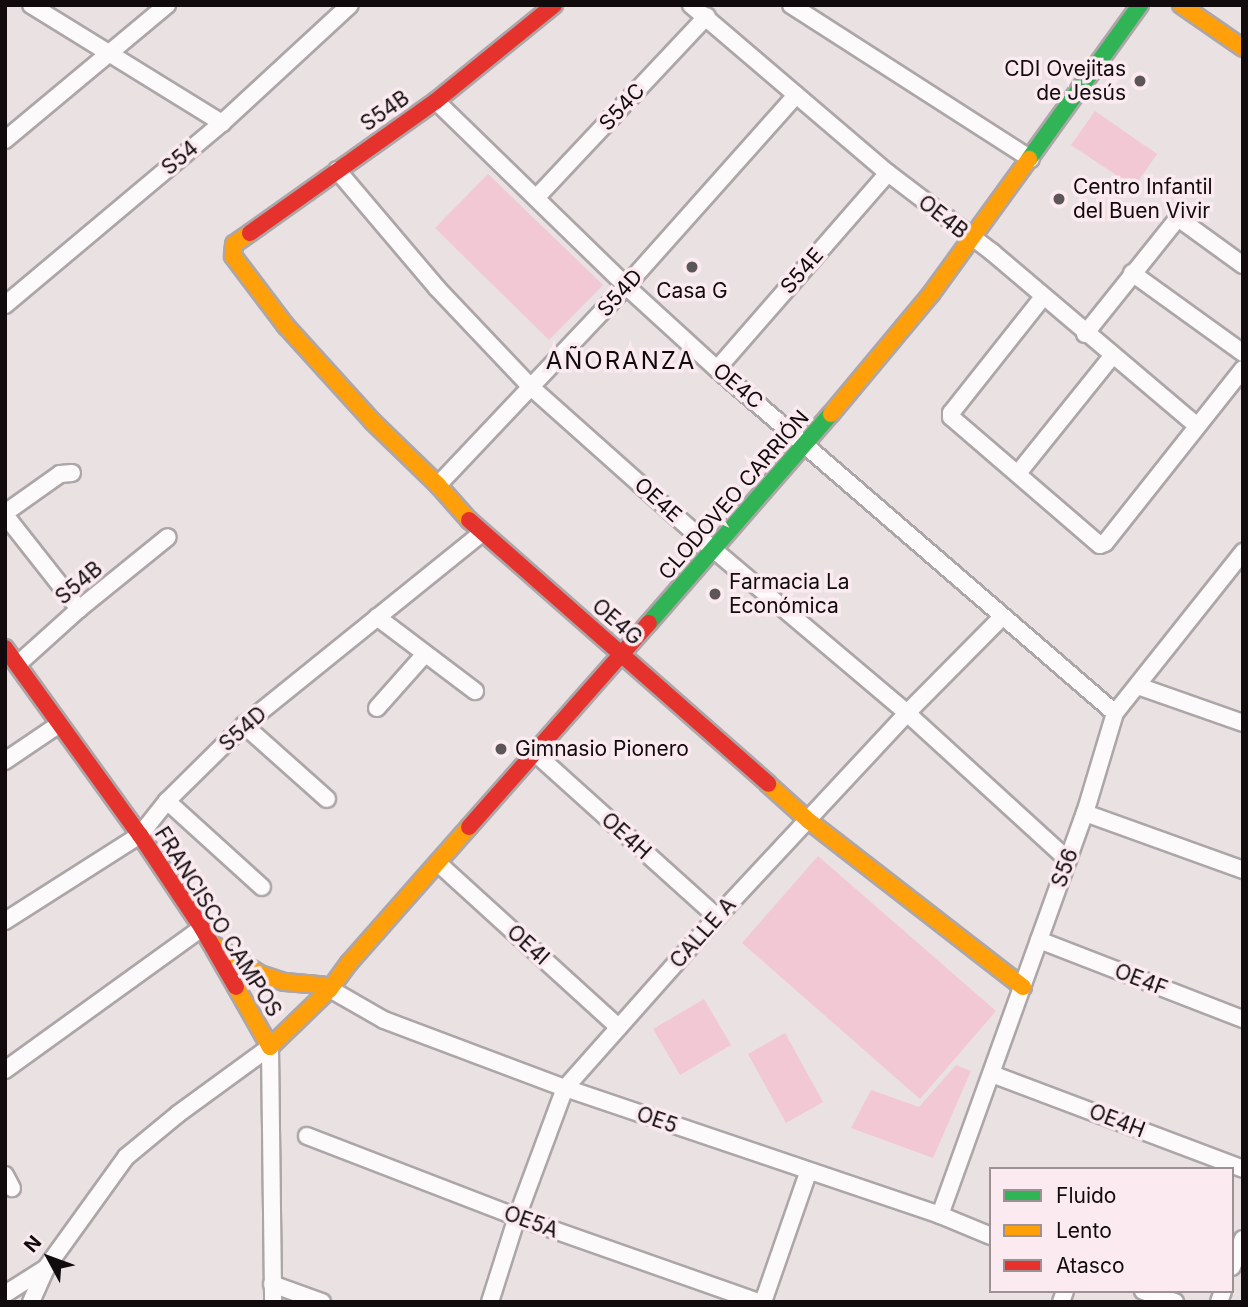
<!DOCTYPE html>
<meta charset="utf-8">
<style>
body{margin:0}
#map{position:relative;width:1248px;height:1307px;overflow:hidden;background:#eae1e3;font-family:Inter,sans-serif}
div>[style]{position:absolute}
.green>*{inset:0;background:#f2c8d4}
.roads{filter:drop-shadow(2px 0 #ada6a8) drop-shadow(-2px 0 #ada6a8) drop-shadow(0 2px #ada6a8) drop-shadow(0 -2px #ada6a8)}
.street>*{height:16px;margin:-8px;padding:0 8px;transform-origin:8px;border-radius:8px;background:#fcfafb}
.fast>*{height:16px;margin:-8px;padding:0 8px;transform-origin:8px;border-radius:8px;background:#30b455}
.slow>*{height:16px;margin:-8px;padding:0 8px;transform-origin:8px;border-radius:8px;background:#ff9f0a}
.jam>*{height:16px;margin:-8px;padding:0 8px;transform-origin:8px;border-radius:8px;background:#e5322d}
.dots>*{width:19px;height:19px;translate:-50% -50%;box-sizing:border-box;border:4px solid #fbeaef;border-radius:50%}
span{translate:-50% -50%;white-space:nowrap;text-align:center;line-height:1.15;-webkit-text-stroke:7px #fbeaef;paint-order:stroke}
.poi-label{font-size:21px;color:#110b0d}
.right{translate:-100% -50%;text-align:right}
.left{translate:0 -50%;text-align:left}
.street-label{font-size:21px;color:#110b0d}
.quarter-label{font-size:24px;color:#110b0d;letter-spacing:2px}
.frame{position:absolute;inset:0;border:7px solid #110b0d;pointer-events:none}
.legend{position:absolute;left:989px;top:1167px;width:245px;height:126px;box-sizing:border-box;background:#fbeaef;border:2px solid #9d9195;margin:0;padding:9px 12px;list-style:none;font-size:21px;color:#110b0d}
.legend li{display:flex;align-items:center;gap:14px;height:35px}
.legend b{width:35px;border:2px solid #9d9195}
.north{position:absolute;left:14px;top:1223px;width:70px;height:70px;-webkit-text-stroke:5px #fbeaef;paint-order:stroke;rotate:311deg;font-size:19px;font-weight:700;line-height:28px;text-align:center;color:#110b0d}
.north::after{content:'';display:block;margin:auto;width:24px;height:32px;background:#110b0d;clip-path:polygon(50% 0,100% 100%,50% 72%,0 100%)}
</style>
<div id="map">
<div class="green">
<div style="clip-path:polygon(1095px 111px,1157px 154px,1134px 187px,1071px 145px)"></div>
<div style="clip-path:polygon(488px 174px,603px 285px,549px 340px,435px 228px)"></div>
<div style="clip-path:polygon(818px 856px,996px 1011px,920px 1099px,742px 943px)"></div>
<div style="clip-path:polygon(704px 999px,731px 1045px,680px 1075px,653px 1029px)"></div>
<div style="clip-path:polygon(785px 1033px,823px 1102px,786px 1123px,748px 1054px)"></div>
<div style="clip-path:polygon(956px 1065px,971px 1071px,933px 1158px,851px 1128px,871px 1090px,919px 1107px)"></div>
</div>
<div class="roads">
<div class="street">
<div style="left:31px;top:5px;width:225px;rotate:31.7deg"></div>
<div style="left:691px;top:5px;width:259px;rotate:40.5deg"></div>
<div style="left:888px;top:173px;width:131px;rotate:37.2deg"></div>
<div style="left:992px;top:252px;width:269px;rotate:40.3deg"></div>
<div style="left:791px;top:5px;width:285px;rotate:32.7deg"></div>
<div style="left:436px;top:101px;width:265px;rotate:44.2deg"></div>
<div style="left:626px;top:286px;width:123px;rotate:42.4deg"></div>
<div style="left:717px;top:369px;width:526px;rotate:40.84deg"></div>
<div style="left:5px;top:140px;width:211px;rotate:-39.8deg"></div>
<div style="left:337px;top:170px;width:155px;rotate:49.7deg"></div>
<div style="left:437px;top:288px;width:138px;rotate:46.5deg"></div>
<div style="left:532px;top:388px;width:242px;rotate:41.7deg"></div>
<div style="left:713px;top:549px;width:254px;rotate:40.2deg"></div>
<div style="left:907px;top:713px;width:218px;rotate:42.4deg"></div>
<div style="left:537px;top:197px;width:248px;rotate:-46.8deg"></div>
<div style="left:1132px;top:273px;width:137px;rotate:35.8deg"></div>
<div style="left:1043px;top:297px;width:148px;rotate:128.4deg"></div>
<div style="left:951px;top:413px;width:4px;rotate:90deg"></div>
<div style="left:951px;top:417px;width:196px;rotate:40.7deg"></div>
<div style="left:1100px;top:545px;width:5px;rotate:-22deg"></div>
<div style="left:1105px;top:543px;width:222px;rotate:-51.6deg"></div>
<div style="left:5px;top:305px;width:283px;rotate:-40deg"></div>
<div style="left:222px;top:123px;width:174px;rotate:-42.7deg"></div>
<div style="left:1085px;top:334px;width:149px;rotate:-51.3deg"></div>
<div style="left:1178px;top:218px;width:80px;rotate:35.9deg"></div>
<div style="left:717px;top:369px;width:260px;rotate:-48.9deg"></div>
<div style="left:1019px;top:472px;width:150px;rotate:-51.2deg"></div>
<div style="left:438px;top:485px;width:274px;rotate:-46.6deg"></div>
<div style="left:626px;top:286px;width:256px;rotate:-48.3deg"></div>
<div style="left:5px;top:513px;width:67px;rotate:-35.3deg"></div>
<div style="left:60px;top:474px;width:12px;rotate:-5deg"></div>
<div style="left:5px;top:515px;width:120px;rotate:51.8deg"></div>
<div style="left:377px;top:617px;width:123px;rotate:37.1deg"></div>
<div style="left:18px;top:664px;width:82px;rotate:-42deg"></div>
<div style="left:79px;top:609px;width:114px;rotate:-39deg"></div>
<div style="left:1138px;top:686px;width:111px;rotate:19.4deg"></div>
<div style="left:377px;top:708px;width:72px;rotate:-48.4deg"></div>
<div style="left:244px;top:725px;width:111px;rotate:41.7deg"></div>
<div style="left:536px;top:754px;width:244px;rotate:42deg"></div>
<div style="left:5px;top:761px;width:64px;rotate:-34.2deg"></div>
<div style="left:167px;top:801px;width:128px;rotate:42.2deg"></div>
<div style="left:1085px;top:813px;width:168px;rotate:19.8deg"></div>
<div style="left:438px;top:863px;width:244px;rotate:42.3deg"></div>
<div style="left:5px;top:921px;width:160px;rotate:-32.5deg"></div>
<div style="left:140px;top:835px;width:43px;rotate:-51.5deg"></div>
<div style="left:167px;top:801px;width:108px;rotate:-44.6deg"></div>
<div style="left:244px;top:725px;width:304px;rotate:-38.9deg"></div>
<div style="left:1039px;top:940px;width:219px;rotate:21.2deg"></div>
<div style="left:330px;top:989px;width:62px;rotate:29.9deg"></div>
<div style="left:384px;top:1020px;width:193px;rotate:20.6deg"></div>
<div style="left:565px;top:1088px;width:396px;rotate:18.7deg"></div>
<div style="left:940px;top:1215px;width:55px;rotate:22.4deg"></div>
<div style="left:270px;top:1047px;width:255px;rotate:89.3deg"></div>
<div style="left:5px;top:1070px;width:243px;rotate:-35.8deg"></div>
<div style="left:992px;top:1074px;width:268px;rotate:20.7deg"></div>
<div style="left:307px;top:1136px;width:225px;rotate:21.1deg"></div>
<div style="left:517px;top:1217px;width:256px;rotate:19.4deg"></div>
<div style="left:5px;top:1175px;width:15px;rotate:62deg"></div>
<div style="left:940px;top:1215px;width:427px;rotate:-70.2deg"></div>
<div style="left:1085px;top:813px;width:104px;rotate:-73.3deg"></div>
<div style="left:1115px;top:713px;width:206px;rotate:-51.5deg"></div>
<div style="left:1232px;top:1267px;width:30px;rotate:-69deg"></div>
<div style="left:272px;top:1284px;width:53px;rotate:19.8deg"></div>
<div style="left:1143px;top:1291px;width:34px;rotate:19deg"></div>
<div style="left:5px;top:1294px;width:49px;rotate:-32.4deg"></div>
<div style="left:31px;top:1302px;width:37px;rotate:-66deg"></div>
<div style="left:46px;top:1268px;width:137px;rotate:-54.2deg"></div>
<div style="left:126px;top:1157px;width:67px;rotate:-39.6deg"></div>
<div style="left:178px;top:1114px;width:114px;rotate:-36.1deg"></div>
<div style="left:490px;top:1302px;width:89px;rotate:-72.4deg"></div>
<div style="left:517px;top:1217px;width:138px;rotate:-69.6deg"></div>
<div style="left:565px;top:1088px;width:229px;rotate:-48.4deg"></div>
<div style="left:717px;top:917px;width:279px;rotate:-47deg"></div>
<div style="left:907px;top:713px;width:135px;rotate:-45.3deg"></div>
<div style="left:763px;top:1302px;width:137px;rotate:-70.8deg"></div>
<div style="left:1061px;top:1302px;width:12px;rotate:-70deg"></div>
<div style="left:1219px;top:1302px;width:12px;rotate:-70deg"></div>
</div>
<div class="fast">
<div style="left:1029px;top:159px;width:190px;rotate:-54.2deg"></div>
<div style="left:649px;top:623px;width:277px;rotate:-49deg"></div>
</div>
<div class="slow">
<div style="left:1181px;top:5px;width:75px;rotate:34.7deg"></div>
<div style="left:250px;top:233px;width:19px;rotate:145deg"></div>
<div style="left:234px;top:244px;width:12px;rotate:95deg"></div>
<div style="left:233px;top:256px;width:88px;rotate:52.9deg"></div>
<div style="left:286px;top:326px;width:128px;rotate:47.8deg"></div>
<div style="left:372px;top:421px;width:92px;rotate:44.1deg"></div>
<div style="left:438px;top:485px;width:47px;rotate:48.5deg"></div>
<div style="left:831px;top:414px;width:156px;rotate:-50.2deg"></div>
<div style="left:931px;top:294px;width:167px;rotate:-54deg"></div>
<div style="left:768px;top:784px;width:55px;rotate:42.1deg"></div>
<div style="left:809px;top:821px;width:271px;rotate:37.8deg"></div>
<div style="left:214px;top:945px;width:54px;rotate:32.2deg"></div>
<div style="left:260px;top:974px;width:26px;rotate:18deg"></div>
<div style="left:285px;top:982px;width:36px;rotate:5deg"></div>
<div style="left:321px;top:985px;width:10px;rotate:24deg"></div>
<div style="left:236px;top:987px;width:69px;rotate:60.5deg"></div>
<div style="left:270px;top:1047px;width:83px;rotate:-44deg"></div>
<div style="left:330px;top:989px;width:32px;rotate:-54deg"></div>
<div style="left:349px;top:963px;width:181px;rotate:-48.6deg"></div>
</div>
<div class="jam">
<div style="left:250px;top:233px;width:228px;rotate:-35.4deg"></div>
<div style="left:436px;top:101px;width:152px;rotate:-39.1deg"></div>
<div style="left:469px;top:520px;width:399px;rotate:41.4deg"></div>
<div style="left:5px;top:648px;width:231px;rotate:54.2deg"></div>
<div style="left:140px;top:835px;width:112px;rotate:56.3deg"></div>
<div style="left:202px;top:928px;width:68px;rotate:60deg"></div>
<div style="left:469px;top:827px;width:272px;rotate:-48.6deg"></div>
</div>
</div>
<div class="dots">
<div style="left:1140px;top:81px;background:#5d5658"></div>
<div style="left:1059px;top:199px;background:#5d5658"></div>
<div style="left:692px;top:267px;background:#5d5658"></div>
<div style="left:715px;top:594px;background:#5d5658"></div>
<div style="left:501px;top:749px;background:#5d5658"></div>
</div>
<div class="poi-label">
<span class="right" style="left:1126px;top:81px">CDI Ovejitas<br>de Jesús</span>
<span class="left" style="left:1073px;top:199px">Centro Infantil<br>del Buen Vivir</span>
<span style="left:692px;top:291px">Casa G</span>
<span class="left" style="left:729px;top:594px">Farmacia La<br>Económica</span>
<span class="left" style="left:515px;top:749px">Gimnasio Pionero</span>
</div>
<div class="street-label">
<span style="left:622px;top:107px;rotate:-47deg">S54C</span>
<span style="left:385px;top:111px;rotate:-35deg">S54B</span>
<span style="left:180px;top:158px;rotate:-40deg">S54</span>
<span style="left:943px;top:217px;rotate:38deg">OE4B</span>
<span style="left:802px;top:271px;rotate:-49deg">S54E</span>
<span style="left:620px;top:293px;rotate:-48deg">S54D</span>
<span style="left:738px;top:386px;rotate:40deg">OE4C</span>
<span style="left:734px;top:495px;rotate:-49deg">CLODOVEO CARRIÓN</span>
<span style="left:658px;top:500px;rotate:42deg">OE4E</span>
<span style="left:79px;top:583px;rotate:-40deg">S54B</span>
<span style="left:617px;top:622px;rotate:41deg">OE4G</span>
<span style="left:243px;top:729px;rotate:-42deg">S54D</span>
<span style="left:626px;top:836px;rotate:42deg">OE4H</span>
<span style="left:1065px;top:868px;rotate:-70deg">S56</span>
<span style="left:218px;top:922px;rotate:58deg">FRANCISCO CAMPOS</span>
<span style="left:703px;top:933px;rotate:-48deg">CALLE A</span>
<span style="left:528px;top:945px;rotate:42deg">OE4I</span>
<span style="left:1141px;top:980px;rotate:21deg">OE4F</span>
<span style="left:657px;top:1120px;rotate:19deg">OE5</span>
<span style="left:1117px;top:1121px;rotate:21deg">OE4H</span>
<span style="left:531px;top:1222px;rotate:20deg">OE5A</span>
</div>
<div class="quarter-label">
<span style="left:621px;top:361px">AÑORANZA</span>
</div>
<div class="frame"></div>
<ul class="legend">
<li><b style="height:9px;background:#30b455"></b>Fluido</li>
<li><b style="height:9px;background:#ff9f0a"></b>Lento</li>
<li><b style="height:9px;background:#e5322d"></b>Atasco</li>
</ul>
<div class="north">N</div>
</div>
